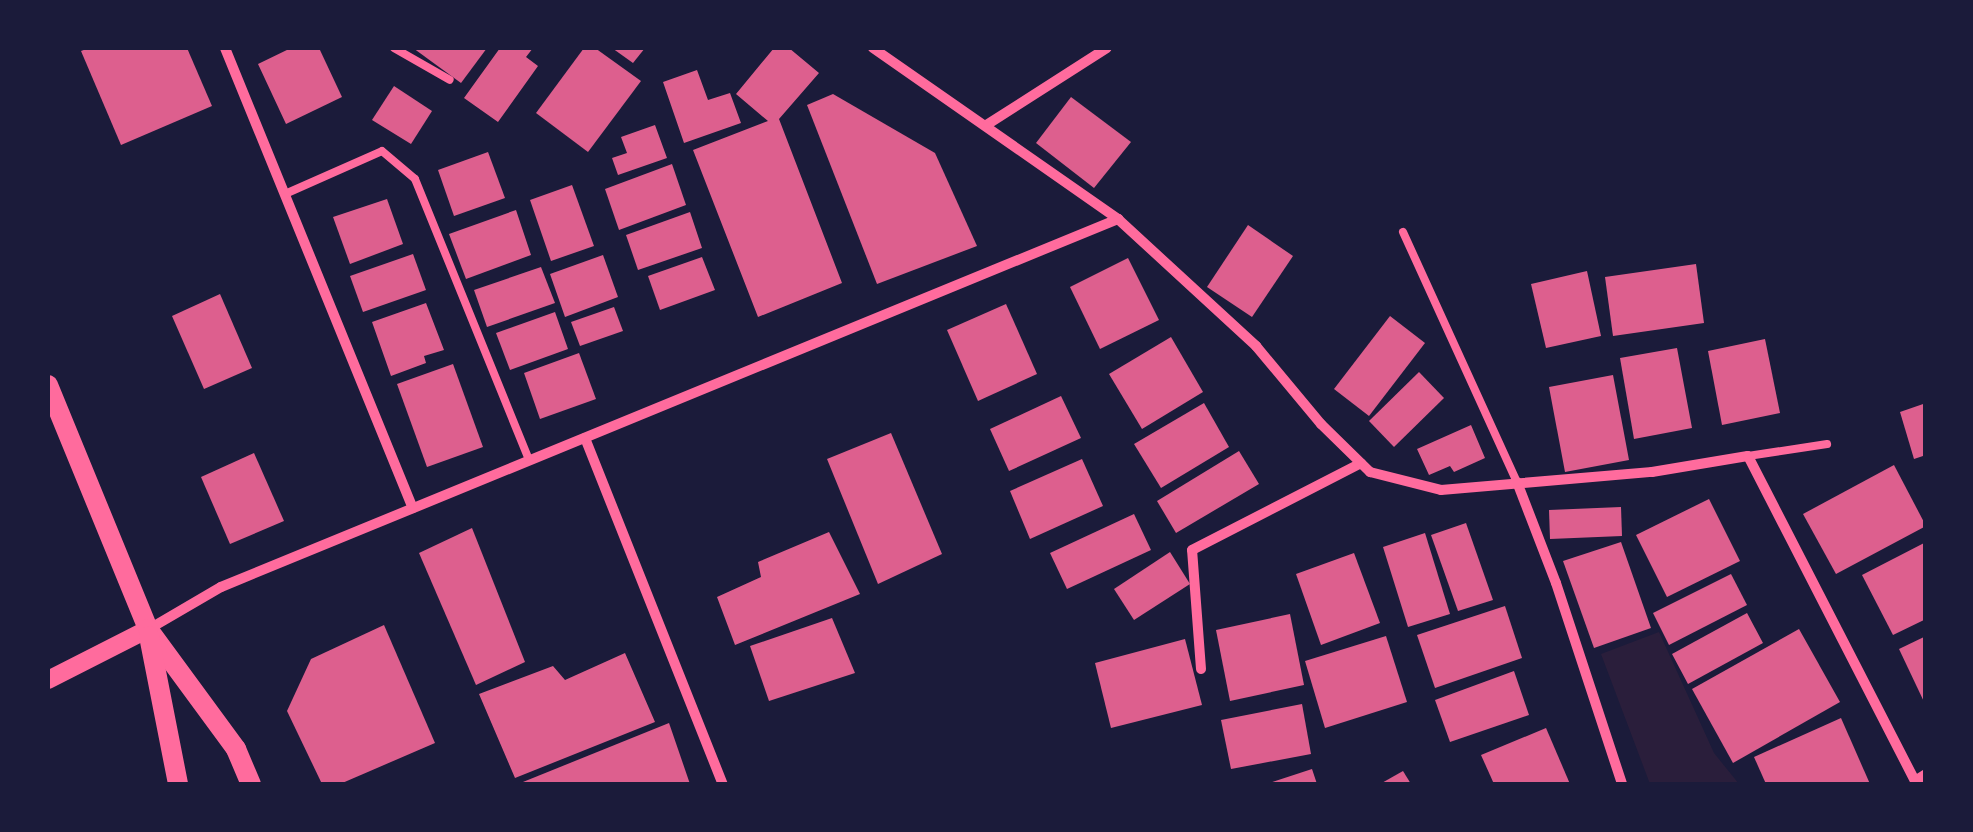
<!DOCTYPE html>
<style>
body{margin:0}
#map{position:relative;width:1973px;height:832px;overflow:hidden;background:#1b1b3a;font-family:Commissioner,sans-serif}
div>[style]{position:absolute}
.green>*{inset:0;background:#2a1e3b}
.building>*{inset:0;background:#dd5f8e}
.service>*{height:8px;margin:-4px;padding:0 4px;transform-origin:4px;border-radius:4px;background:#ff6b9d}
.minor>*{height:10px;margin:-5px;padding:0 5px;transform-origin:5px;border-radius:5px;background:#ff6b9d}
.tertiary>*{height:18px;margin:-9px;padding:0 9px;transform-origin:9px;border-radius:9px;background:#ff6b9d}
.secondary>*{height:20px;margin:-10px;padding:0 10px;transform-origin:10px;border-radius:10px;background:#ff6b9d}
span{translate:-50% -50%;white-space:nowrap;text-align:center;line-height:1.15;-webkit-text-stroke:10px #1b1b3a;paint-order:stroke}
.frame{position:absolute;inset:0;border:50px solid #1b1b3a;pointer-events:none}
</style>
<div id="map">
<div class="green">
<div style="clip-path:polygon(1659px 632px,1714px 753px,1739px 784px,1650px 784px,1601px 654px)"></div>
</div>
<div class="building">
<div style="clip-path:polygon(89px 48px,187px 48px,212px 106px,121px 145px,81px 51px)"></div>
<div style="clip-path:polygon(291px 48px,319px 48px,342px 97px,286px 124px,258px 64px)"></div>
<div style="clip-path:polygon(413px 48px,487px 48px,461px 83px)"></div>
<div style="clip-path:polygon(500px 48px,533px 48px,526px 57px,538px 66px,498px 122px,464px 98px)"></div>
<div style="clip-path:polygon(584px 48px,595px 48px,641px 81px,588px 152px,536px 113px)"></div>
<div style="clip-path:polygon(612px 48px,645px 48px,633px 63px)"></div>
<div style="clip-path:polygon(774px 48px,789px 48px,819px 73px,779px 119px,842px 283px,758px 317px,693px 150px,768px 121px,736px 94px)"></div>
<div style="clip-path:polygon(697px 70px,708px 100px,730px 93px,741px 123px,684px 143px,663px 82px)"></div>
<div style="clip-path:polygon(394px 86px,432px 111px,411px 144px,372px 120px)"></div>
<div style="clip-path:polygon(833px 94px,935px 153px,977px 246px,877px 284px,807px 105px)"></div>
<div style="clip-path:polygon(1071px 97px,1131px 142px,1094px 188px,1036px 143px)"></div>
<div style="clip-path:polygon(655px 125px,667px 158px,618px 175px,612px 158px,627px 153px,621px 137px)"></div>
<div style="clip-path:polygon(488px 152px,505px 198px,454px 216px,438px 170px)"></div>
<div style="clip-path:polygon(672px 164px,686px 205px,619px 230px,605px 189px)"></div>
<div style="clip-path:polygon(572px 185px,594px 246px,551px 261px,530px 200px)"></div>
<div style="clip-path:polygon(387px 199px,403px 244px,350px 264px,333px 217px)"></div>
<div style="clip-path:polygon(516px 210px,531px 255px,466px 279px,449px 234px)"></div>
<div style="clip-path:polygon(690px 212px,702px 248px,638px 270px,626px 235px)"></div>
<div style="clip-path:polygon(1248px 225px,1293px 256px,1252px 317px,1207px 287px)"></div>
<div style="clip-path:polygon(413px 254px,426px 290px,363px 312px,350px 276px)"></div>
<div style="clip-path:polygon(603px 255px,618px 297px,565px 317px,550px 274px)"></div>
<div style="clip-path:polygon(702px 257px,715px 290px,660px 310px,648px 276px)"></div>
<div style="clip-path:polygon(1128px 258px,1159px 320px,1100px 349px,1070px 287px)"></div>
<div style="clip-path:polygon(1696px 264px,1704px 323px,1613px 336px,1605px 277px)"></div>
<div style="clip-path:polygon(541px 267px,555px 303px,487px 327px,474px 290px)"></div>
<div style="clip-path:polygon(1587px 271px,1601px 336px,1546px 348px,1531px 284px)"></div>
<div style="clip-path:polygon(220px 294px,252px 368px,204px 389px,172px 316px)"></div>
<div style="clip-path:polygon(426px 303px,444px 350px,424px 356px,426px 363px,391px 376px,372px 322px)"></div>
<div style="clip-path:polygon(1006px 304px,1037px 374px,978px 401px,947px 330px)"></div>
<div style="clip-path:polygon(614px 307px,623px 331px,580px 346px,571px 322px)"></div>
<div style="clip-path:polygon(555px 312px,568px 349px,510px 370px,496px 333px)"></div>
<div style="clip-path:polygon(1390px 316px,1425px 343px,1369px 416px,1334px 389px)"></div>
<div style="clip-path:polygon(1171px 337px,1203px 392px,1142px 429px,1109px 374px)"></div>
<div style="clip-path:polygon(1765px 339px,1780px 413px,1722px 425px,1708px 351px)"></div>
<div style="clip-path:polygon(1677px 348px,1692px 428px,1634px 439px,1620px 358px)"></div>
<div style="clip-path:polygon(579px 353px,596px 399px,540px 419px,524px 373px)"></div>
<div style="clip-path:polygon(453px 364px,483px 447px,427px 467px,397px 384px)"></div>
<div style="clip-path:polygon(1419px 372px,1444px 398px,1394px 447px,1369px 421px)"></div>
<div style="clip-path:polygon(1613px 375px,1629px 460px,1565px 472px,1549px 387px)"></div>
<div style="clip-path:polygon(1061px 396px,1081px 438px,1009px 471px,990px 429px)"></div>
<div style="clip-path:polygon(1204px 403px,1229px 447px,1161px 488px,1134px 444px)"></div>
<div style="clip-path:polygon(1926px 403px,1926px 455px,1914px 459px,1900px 412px)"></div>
<div style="clip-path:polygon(1471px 425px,1485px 458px,1454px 472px,1450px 466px,1429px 475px,1417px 449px)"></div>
<div style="clip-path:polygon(891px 433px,942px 554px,878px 584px,827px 459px)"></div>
<div style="clip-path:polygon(1239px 451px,1259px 484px,1176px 533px,1157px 501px)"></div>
<div style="clip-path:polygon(254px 453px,284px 521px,230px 544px,201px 477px)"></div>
<div style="clip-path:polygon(1082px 459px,1103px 506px,1030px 539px,1010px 491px)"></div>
<div style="clip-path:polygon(1894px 465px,1926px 526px,1836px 574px,1803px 514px)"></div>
<div style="clip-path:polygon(1709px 499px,1740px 561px,1667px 597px,1636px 535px)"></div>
<div style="clip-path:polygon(1621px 507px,1622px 536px,1550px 539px,1549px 510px)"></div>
<div style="clip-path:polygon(1134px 514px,1151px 550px,1067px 589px,1050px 553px)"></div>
<div style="clip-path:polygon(1466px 523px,1493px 600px,1458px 611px,1431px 535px)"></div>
<div style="clip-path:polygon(472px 528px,525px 662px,476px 685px,419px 553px)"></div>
<div style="clip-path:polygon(829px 532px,860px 594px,735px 645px,717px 597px,761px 577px,758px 562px)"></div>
<div style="clip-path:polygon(1425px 533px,1450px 614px,1408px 627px,1383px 547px)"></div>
<div style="clip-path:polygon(1621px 542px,1651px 628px,1594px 648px,1563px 561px)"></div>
<div style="clip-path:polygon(1926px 542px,1926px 619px,1893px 635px,1862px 575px)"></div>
<div style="clip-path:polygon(1170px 552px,1190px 584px,1134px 620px,1114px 589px)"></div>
<div style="clip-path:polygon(1354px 553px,1380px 623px,1321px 645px,1296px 574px)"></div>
<div style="clip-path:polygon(1731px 574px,1747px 605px,1669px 645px,1653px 613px)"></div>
<div style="clip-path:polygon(1505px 606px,1522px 658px,1435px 688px,1417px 635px)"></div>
<div style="clip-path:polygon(1747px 613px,1763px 643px,1688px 684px,1672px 654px)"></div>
<div style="clip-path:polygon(1290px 614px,1304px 685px,1230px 701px,1216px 630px)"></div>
<div style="clip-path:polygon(832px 618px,855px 673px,769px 701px,750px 646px)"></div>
<div style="clip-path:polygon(384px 625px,435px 743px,340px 784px,322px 784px,287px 711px,311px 659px)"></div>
<div style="clip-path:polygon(1799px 629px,1840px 702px,1733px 763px,1692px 689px)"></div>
<div style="clip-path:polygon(1386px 636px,1407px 702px,1325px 728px,1305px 661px)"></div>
<div style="clip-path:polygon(1926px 636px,1926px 706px,1899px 649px)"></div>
<div style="clip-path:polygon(1185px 639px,1202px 705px,1111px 728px,1095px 663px)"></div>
<div style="clip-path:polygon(625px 653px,655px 722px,515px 778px,479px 694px,553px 666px,565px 680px)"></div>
<div style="clip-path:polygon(1514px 671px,1529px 715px,1450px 742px,1435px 700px)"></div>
<div style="clip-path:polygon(1302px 704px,1311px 754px,1231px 769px,1221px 720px)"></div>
<div style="clip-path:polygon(1841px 718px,1870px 784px,1766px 784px,1754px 757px)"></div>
<div style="clip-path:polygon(669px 723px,690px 784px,518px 784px)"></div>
<div style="clip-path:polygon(1546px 728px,1570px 784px,1494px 784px,1481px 755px)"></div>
<div style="clip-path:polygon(1312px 769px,1317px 784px,1266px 784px)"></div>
<div style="clip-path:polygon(1403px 771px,1411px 784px,1380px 784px)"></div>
</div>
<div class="service">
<div style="left:394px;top:48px;width:64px;rotate:29.7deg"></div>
<div style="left:285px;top:194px;width:106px;rotate:-23.9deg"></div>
<div style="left:382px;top:151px;width:43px;rotate:40.3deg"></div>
<div style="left:415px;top:179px;width:303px;rotate:67.9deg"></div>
<div style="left:1403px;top:232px;width:275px;rotate:65.5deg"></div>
<div style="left:1748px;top:456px;width:80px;rotate:-8.6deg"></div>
</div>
<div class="minor">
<div style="left:225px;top:48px;width:497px;rotate:67.8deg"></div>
<div style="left:873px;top:48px;width:299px;rotate:34.9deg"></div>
<div style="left:988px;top:124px;width:141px;rotate:-32.6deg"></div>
<div style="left:585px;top:438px;width:373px;rotate:68.3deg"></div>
<div style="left:1517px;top:482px;width:108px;rotate:68.9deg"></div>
<div style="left:1556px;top:583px;width:212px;rotate:71.8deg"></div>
<div style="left:149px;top:629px;width:83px;rotate:-30.3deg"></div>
<div style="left:221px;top:587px;width:970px;rotate:-22.31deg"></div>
<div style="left:1118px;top:219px;width:188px;rotate:42.6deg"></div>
<div style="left:1256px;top:346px;width:102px;rotate:50.2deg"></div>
<div style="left:1321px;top:424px;width:69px;rotate:44.4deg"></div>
<div style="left:1370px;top:472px;width:73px;rotate:14.2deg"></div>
<div style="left:1441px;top:490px;width:212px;rotate:-4.9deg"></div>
<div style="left:1652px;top:472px;width:97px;rotate:-9.5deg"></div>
<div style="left:1748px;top:456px;width:365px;rotate:62.8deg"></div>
<div style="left:1915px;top:781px;width:13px;rotate:-32deg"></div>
<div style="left:1201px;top:669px;width:119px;rotate:-94.3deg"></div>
<div style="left:1192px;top:550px;width:190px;rotate:-27.2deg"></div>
</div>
<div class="tertiary">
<div style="left:48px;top:680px;width:112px;rotate:-27deg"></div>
</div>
<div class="secondary">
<div style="left:48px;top:385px;width:264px;rotate:67.7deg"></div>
<div style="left:148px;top:629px;width:149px;rotate:53.7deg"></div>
<div style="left:236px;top:749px;width:38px;rotate:67deg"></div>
<div style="left:149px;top:636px;width:151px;rotate:78.9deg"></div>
</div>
<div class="frame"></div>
</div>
